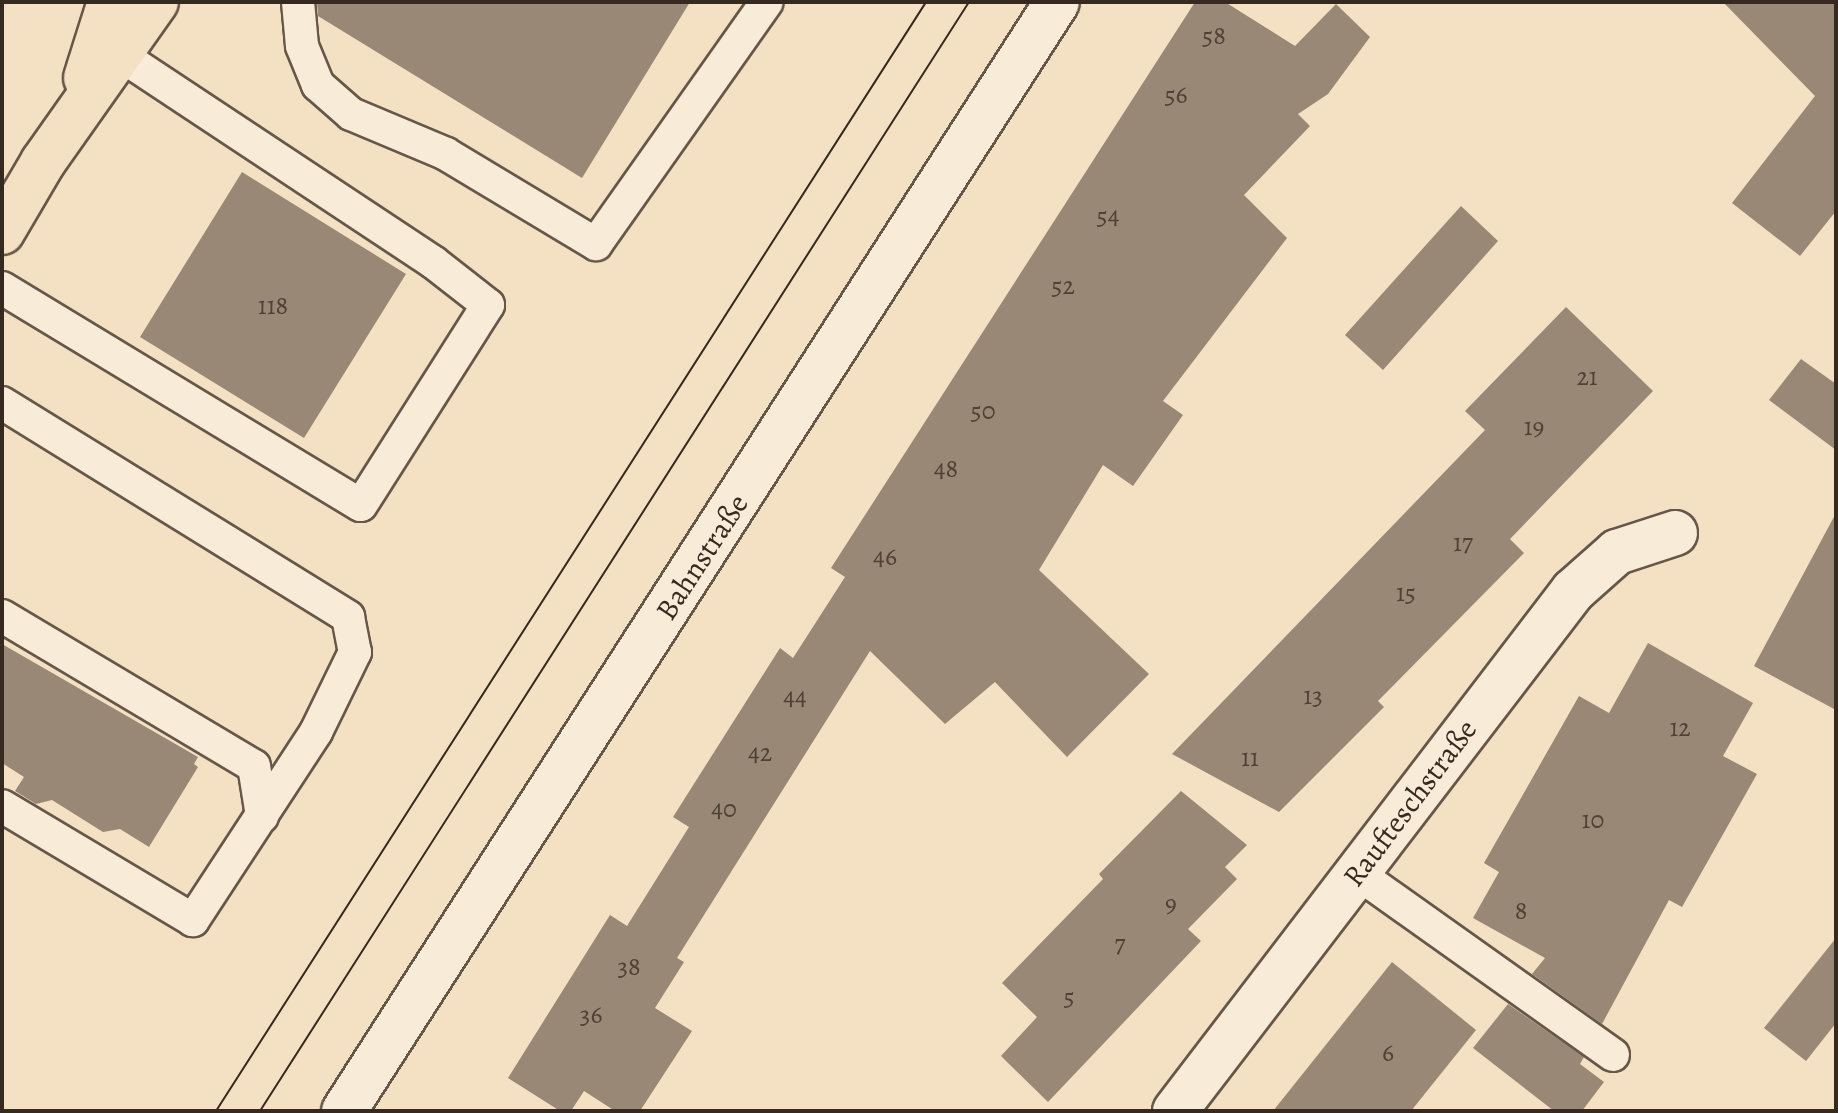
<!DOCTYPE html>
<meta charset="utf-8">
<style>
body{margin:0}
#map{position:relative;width:1838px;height:1113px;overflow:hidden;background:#f4e0c3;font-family:Alegreya,serif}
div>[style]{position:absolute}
.building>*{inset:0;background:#998875}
.roads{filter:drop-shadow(2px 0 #665749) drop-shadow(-2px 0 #665749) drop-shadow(0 2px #665749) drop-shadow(0 -2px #665749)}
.service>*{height:32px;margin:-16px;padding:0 16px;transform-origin:16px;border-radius:16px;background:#f8ebd8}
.minor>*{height:44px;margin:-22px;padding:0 22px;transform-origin:22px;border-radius:22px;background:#f8ebd8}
.primary>*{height:44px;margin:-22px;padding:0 22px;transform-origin:22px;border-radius:22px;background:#f4e0c3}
.tram>*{height:2px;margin:-1px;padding:0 1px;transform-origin:1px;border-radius:1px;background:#362920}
span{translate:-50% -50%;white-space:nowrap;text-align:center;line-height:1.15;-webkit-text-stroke:7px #f8ebd8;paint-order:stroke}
.number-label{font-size:26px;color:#4f4135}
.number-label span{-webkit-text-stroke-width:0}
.street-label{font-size:30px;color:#362920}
.frame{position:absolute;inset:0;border:4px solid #362920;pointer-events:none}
</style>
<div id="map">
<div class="building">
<div style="clip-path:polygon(317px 2px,690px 2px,582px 178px,318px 16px)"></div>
<div style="clip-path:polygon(1195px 2px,1225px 2px,1295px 46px,1336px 4px,1370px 37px,1328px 94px,1298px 114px,1310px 126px,1244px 195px,1287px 238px,1163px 401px,1183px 415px,1133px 486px,1103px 465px,1039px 570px,1149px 674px,1067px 757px,995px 682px,945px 724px,870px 651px,677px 958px,684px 962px,655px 1008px,692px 1031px,640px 1111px,615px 1111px,584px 1091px,571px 1111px,560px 1111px,508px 1078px,610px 915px,627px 926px,689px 827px,673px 817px,780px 648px,793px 658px,845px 577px,831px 568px)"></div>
<div style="clip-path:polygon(1723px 2px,1836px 2px,1836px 211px,1800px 256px,1732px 203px,1815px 96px)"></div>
<div style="clip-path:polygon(242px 172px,406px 274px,304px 438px,140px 337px)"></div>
<div style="clip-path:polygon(1461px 206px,1498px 241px,1383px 370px,1345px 335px)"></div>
<div style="clip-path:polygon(1566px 307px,1653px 391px,1510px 539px,1524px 553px,1378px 701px,1384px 707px,1279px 812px,1172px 754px,1485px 430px,1465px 411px)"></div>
<div style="clip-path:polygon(1801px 359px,1836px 384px,1836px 450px,1769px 400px)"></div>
<div style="clip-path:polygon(1836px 513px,1836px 710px,1754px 666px)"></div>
<div style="clip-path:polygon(1648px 643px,1753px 703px,1723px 756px,1757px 774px,1682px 907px,1669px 900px,1602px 1024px,1532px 974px,1545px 958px,1473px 918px,1499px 872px,1484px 863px,1579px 696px,1609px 713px)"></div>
<div style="clip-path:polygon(2px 644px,198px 757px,194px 764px,198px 767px,149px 847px,120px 829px,103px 832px,52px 800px,36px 804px,15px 791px,24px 777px,2px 763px)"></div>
<div style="clip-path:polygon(1181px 791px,1247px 845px,1225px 867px,1237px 879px,1188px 929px,1201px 941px,1048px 1102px,1001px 1056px,1037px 1017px,1002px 983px,1103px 879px,1099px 874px)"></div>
<div style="clip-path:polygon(1836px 938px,1836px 1023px,1806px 1061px,1764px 1028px)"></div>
<div style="clip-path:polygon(1392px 962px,1476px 1030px,1411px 1111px,1273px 1111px)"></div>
<div style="clip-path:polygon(1508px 1004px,1584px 1057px,1580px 1064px,1604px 1082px,1582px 1111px,1554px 1111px,1473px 1048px)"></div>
</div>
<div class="roads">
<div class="service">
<div style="left:298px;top:2px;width:44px;rotate:84.8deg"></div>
<div style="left:302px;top:46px;width:42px;rotate:67.7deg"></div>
<div style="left:318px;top:85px;width:44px;rotate:41.3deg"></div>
<div style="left:351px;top:114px;width:103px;rotate:22.8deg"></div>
<div style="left:446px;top:154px;width:175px;rotate:31deg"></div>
<div style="left:596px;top:244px;width:296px;rotate:-54.8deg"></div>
<div style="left:2px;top:288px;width:419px;rotate:31.2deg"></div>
<div style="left:361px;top:505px;width:237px;rotate:-57.6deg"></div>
<div style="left:488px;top:305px;width:70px;rotate:-142deg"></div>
<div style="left:433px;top:262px;width:375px;rotate:-146.5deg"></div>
<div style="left:2px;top:403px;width:407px;rotate:31.7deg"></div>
<div style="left:348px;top:617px;width:36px;rotate:79deg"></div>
<div style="left:355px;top:652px;width:89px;rotate:116deg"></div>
<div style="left:316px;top:732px;width:225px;rotate:123.2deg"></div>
<div style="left:193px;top:920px;width:222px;rotate:-149.2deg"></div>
<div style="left:2px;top:616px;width:293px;rotate:30.8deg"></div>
<div style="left:254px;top:766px;width:51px;rotate:80.9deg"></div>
<div style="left:1357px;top:873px;width:314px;rotate:35.4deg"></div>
</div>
<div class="minor">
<div style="left:344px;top:1111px;width:1318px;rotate:-57.26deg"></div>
<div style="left:1175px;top:1111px;width:655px;rotate:-52.57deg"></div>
<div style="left:1573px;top:591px;width:59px;rotate:-41.6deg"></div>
<div style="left:1617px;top:552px;width:61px;rotate:-18.1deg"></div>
</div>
<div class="primary">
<div style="left:86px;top:78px;width:80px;rotate:-72.5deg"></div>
<div style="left:2px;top:232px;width:81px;rotate:-59.6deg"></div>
<div style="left:43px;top:162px;width:196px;rotate:-54.8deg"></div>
</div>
</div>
<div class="tram">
<div style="left:216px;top:1111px;width:1317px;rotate:-57.37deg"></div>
<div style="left:260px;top:1111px;width:1316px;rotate:-57.41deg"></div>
</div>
<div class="number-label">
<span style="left:1214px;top:36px">58</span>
<span style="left:1176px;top:95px">56</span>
<span style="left:1108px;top:216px">54</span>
<span style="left:1063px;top:286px">52</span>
<span style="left:273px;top:306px">118</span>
<span style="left:1587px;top:377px">21</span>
<span style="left:983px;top:411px">50</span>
<span style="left:1534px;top:427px">19</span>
<span style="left:946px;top:469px">48</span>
<span style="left:1463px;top:543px">17</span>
<span style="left:885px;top:557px">46</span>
<span style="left:1406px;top:593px">15</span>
<span style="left:1313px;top:696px">13</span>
<span style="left:795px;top:697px">44</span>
<span style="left:1680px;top:728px">12</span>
<span style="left:760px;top:753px">42</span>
<span style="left:1250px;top:758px">11</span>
<span style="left:724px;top:809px">40</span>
<span style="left:1593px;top:820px">10</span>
<span style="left:1171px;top:904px">9</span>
<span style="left:1521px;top:911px">8</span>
<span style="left:1120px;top:944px">7</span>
<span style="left:629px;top:967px">38</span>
<span style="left:1069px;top:997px">5</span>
<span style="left:591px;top:1015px">36</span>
<span style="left:1388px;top:1053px">6</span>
</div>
<div class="street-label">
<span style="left:702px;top:557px;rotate:-57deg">Bahnstraße</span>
<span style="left:1410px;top:803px;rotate:-53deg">Raufteschstraße</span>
</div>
<div class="frame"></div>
</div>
